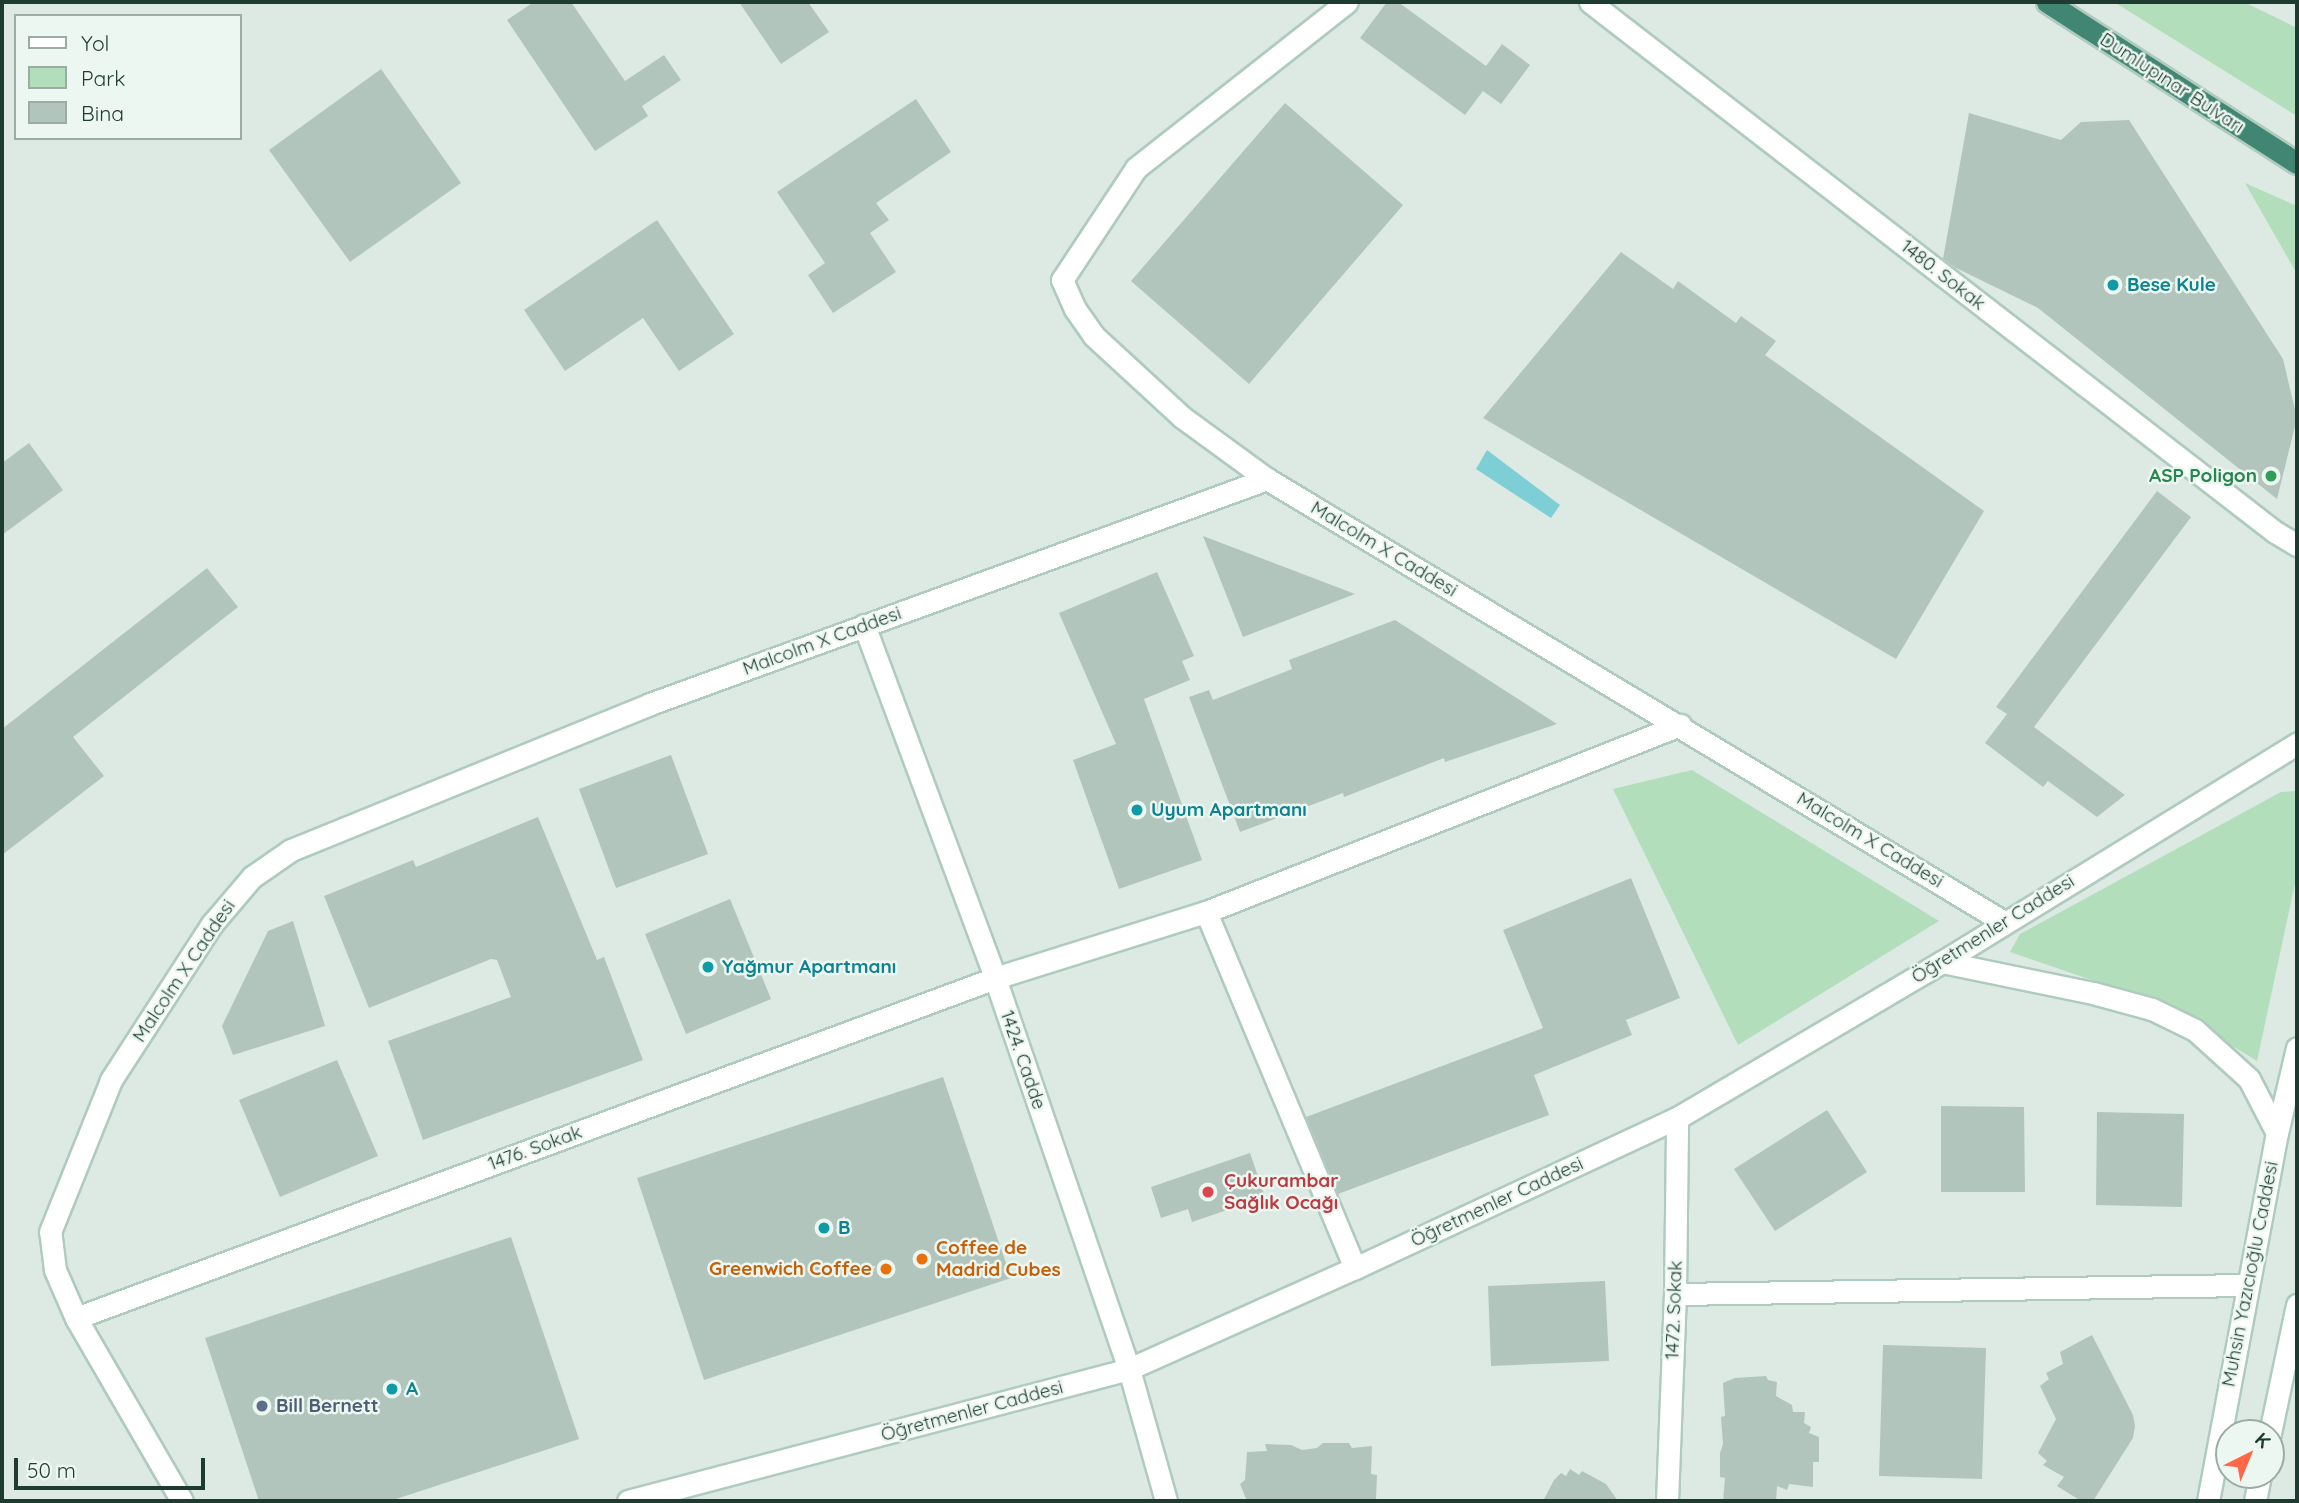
<!DOCTYPE html>
<meta charset="utf-8">
<style>
body{margin:0}
#map{position:relative;width:2299px;height:1503px;overflow:hidden;background:#dceae3;font-family:Quicksand,sans-serif}
div>[style]{position:absolute}
.green>*{inset:0;background:#b2debb}
.water>*{inset:0;background:#7eced6}
.building>*{inset:0;background:#b2c5bc}
.roads{filter:drop-shadow(2px 0 #afcbbf) drop-shadow(-2px 0 #afcbbf) drop-shadow(0 2px #afcbbf) drop-shadow(0 -2px #afcbbf)}
.minor>*{height:21px;margin:-10.5px;padding:0 10.5px;transform-origin:10.5px;border-radius:10.5px;background:#fff}
.tertiary>*{height:21px;margin:-10.5px;padding:0 10.5px;transform-origin:10.5px;border-radius:10.5px;background:#fff}
.secondary>*{height:21px;margin:-10.5px;padding:0 10.5px;transform-origin:10.5px;border-radius:10.5px;background:#fff}
.trunk>*{height:21px;margin:-10.5px;padding:0 10.5px;transform-origin:10.5px;border-radius:10.5px;background:#418672}
.dots>*{width:19px;height:19px;translate:-50% -50%;box-sizing:border-box;border:4px solid #edf7f1;border-radius:50%}
span{translate:-50% -50%;white-space:nowrap;text-align:center;line-height:1.15;-webkit-text-stroke:5px #edf7f1;paint-order:stroke}
.street-label{font-size:19px;color:#1d3b31}
.culture-label{font-size:19px;color:#0d838f;font-weight:700}
.left{translate:0 -50%;text-align:left}
.leisure-label{font-size:19px;color:#27864d;font-weight:700}
.right{translate:-100% -50%;text-align:right}
.health-label{font-size:19px;color:#be3a42;font-weight:700}
.food-label{font-size:19px;color:#c56008;font-weight:700}
.service-label{font-size:19px;color:#4e5e75;font-weight:700}
.frame{position:absolute;inset:0;border:4px solid #1d3b31;pointer-events:none}
.legend{position:absolute;left:14px;top:14px;width:228px;height:126px;box-sizing:border-box;background:#edf7f1;border:2px solid #9aaca4;margin:0;padding:9px 12px;list-style:none;font-size:21px;color:#1d3b31}
.legend li{display:flex;align-items:center;gap:14px;height:35px}
.legend b{width:35px;border:2px solid #9aaca4}
.north{position:absolute;left:2215px;top:1419px;width:70px;height:70px;box-sizing:border-box;background:#edf7f1;border:2px solid #9aaca4;border-radius:50%;rotate:43deg;font-size:19px;font-weight:700;line-height:28px;text-align:center;color:#1d3b31}
.north::after{content:'';display:block;margin:auto;width:24px;height:32px;background:#ff6746;clip-path:polygon(50% 0,100% 100%,50% 72%,0 100%)}
.scale{position:absolute;left:14px;top:1458px;width:191px;height:32px;box-sizing:border-box;border:4px solid #1d3b31;border-top:0;padding-left:9px;font-size:21px;line-height:24px;white-space:nowrap;color:#1d3b31;-webkit-text-stroke:5px #edf7f1;paint-order:stroke}
</style>
<div id="map">
<div class="green">
<div style="clip-path:polygon(2114px 2px,2244px 2px,2297px 28px,2297px 116px)"></div>
<div style="clip-path:polygon(2245px 183px,2297px 206px,2297px 274px)"></div>
<div style="clip-path:polygon(1692px 770px,1939px 921px,1738px 1045px,1613px 789px)"></div>
<div style="clip-path:polygon(2297px 791px,2297px 874px,2257px 1061px,2167px 1006px,2010px 952px,2020px 934px,2281px 792px)"></div>
</div>
<div class="water">
<div style="clip-path:polygon(1487px 450px,1560px 505px,1551px 518px,1476px 469px)"></div>
</div>
<div class="building">
<div style="clip-path:polygon(534px 2px,571px 2px,625px 81px,664px 55px,681px 80px,642px 106px,648px 116px,595px 151px,507px 20px)"></div>
<div style="clip-path:polygon(739px 2px,808px 2px,829px 32px,781px 64px)"></div>
<div style="clip-path:polygon(1387px 2px,1398px 2px,1486px 66px,1502px 44px,1530px 65px,1501px 104px,1483px 91px,1465px 115px,1360px 38px)"></div>
<div style="clip-path:polygon(381px 69px,461px 183px,350px 262px,269px 150px)"></div>
<div style="clip-path:polygon(916px 99px,951px 152px,876px 203px,889px 220px,870px 233px,896px 272px,833px 313px,808px 275px,825px 263px,777px 192px)"></div>
<div style="clip-path:polygon(1285px 103px,1403px 205px,1249px 384px,1131px 281px)"></div>
<div style="clip-path:polygon(1969px 113px,2061px 140px,2081px 122px,2129px 120px,2283px 359px,2297px 418px,2277px 499px,2038px 308px,1956px 268px,1943px 259px)"></div>
<div style="clip-path:polygon(657px 220px,734px 334px,679px 371px,643px 318px,565px 371px,524px 310px)"></div>
<div style="clip-path:polygon(1621px 252px,1673px 289px,1678px 281px,1736px 323px,1741px 316px,1776px 341px,1765px 355px,1984px 511px,1896px 659px,1483px 418px)"></div>
<div style="clip-path:polygon(29px 443px,63px 490px,2px 535px,2px 463px)"></div>
<div style="clip-path:polygon(2157px 491px,2191px 517px,2034px 727px,2125px 795px,2097px 817px,2048px 781px,2043px 787px,1985px 743px,2007px 714px,1996px 707px)"></div>
<div style="clip-path:polygon(1203px 536px,1355px 594px,1243px 637px)"></div>
<div style="clip-path:polygon(207px 568px,238px 607px,73px 737px,104px 776px,2px 855px,2px 729px)"></div>
<div style="clip-path:polygon(1157px 572px,1194px 656px,1182px 661px,1190px 680px,1144px 699px,1202px 860px,1119px 889px,1073px 760px,1116px 744px,1059px 613px)"></div>
<div style="clip-path:polygon(1395px 620px,1557px 724px,1445px 762px,1444px 758px,1344px 797px,1343px 793px,1240px 832px,1189px 697px,1209px 690px,1213px 700px,1292px 669px,1289px 660px)"></div>
<div style="clip-path:polygon(671px 755px,708px 854px,616px 888px,579px 789px)"></div>
<div style="clip-path:polygon(538px 817px,597px 960px,604px 957px,643px 1060px,423px 1140px,388px 1041px,511px 997px,497px 960px,491px 959px,369px 1008px,324px 896px,413px 860px,416px 867px)"></div>
<div style="clip-path:polygon(1631px 878px,1680px 998px,1626px 1020px,1632px 1035px,1534px 1075px,1549px 1115px,1338px 1194px,1306px 1117px,1543px 1028px,1503px 930px)"></div>
<div style="clip-path:polygon(730px 899px,771px 999px,686px 1034px,645px 934px)"></div>
<div style="clip-path:polygon(293px 921px,325px 1026px,233px 1055px,222px 1026px,268px 931px)"></div>
<div style="clip-path:polygon(337px 1060px,378px 1156px,280px 1197px,239px 1100px)"></div>
<div style="clip-path:polygon(943px 1077px,1011px 1278px,704px 1380px,637px 1178px)"></div>
<div style="clip-path:polygon(1941px 1106px,2024px 1107px,2025px 1192px,1941px 1192px)"></div>
<div style="clip-path:polygon(1827px 1110px,1867px 1172px,1775px 1231px,1734px 1169px)"></div>
<div style="clip-path:polygon(2097px 1112px,2184px 1114px,2182px 1207px,2096px 1205px)"></div>
<div style="clip-path:polygon(1250px 1153px,1265px 1197px,1192px 1222px,1188px 1209px,1161px 1218px,1151px 1187px)"></div>
<div style="clip-path:polygon(511px 1237px,579px 1439px,390px 1501px,259px 1501px,205px 1338px)"></div>
<div style="clip-path:polygon(1605px 1281px,1609px 1361px,1491px 1366px,1488px 1286px)"></div>
<div style="clip-path:polygon(2092px 1335px,2133px 1415px,2135px 1426px,2133px 1438px,2093px 1501px,2081px 1501px,2057px 1486px,2064px 1477px,2043px 1465px,2047px 1461px,2038px 1453px,2056px 1419px,2040px 1386px,2049px 1379px,2046px 1373px,2063px 1364px,2060px 1352px)"></div>
<div style="clip-path:polygon(1883px 1345px,1986px 1348px,1982px 1479px,1879px 1476px)"></div>
<div style="clip-path:polygon(1766px 1376px,1768px 1380px,1777px 1382px,1776px 1396px,1792px 1405px,1793px 1412px,1805px 1412px,1804px 1423px,1811px 1427px,1809px 1433px,1819px 1437px,1819px 1462px,1813px 1462px,1813px 1487px,1789px 1484px,1787px 1490px,1777px 1486px,1776px 1501px,1723px 1501px,1725px 1478px,1720px 1477px,1720px 1453px,1723px 1444px,1721px 1417px,1725px 1416px,1723px 1383px,1735px 1378px)"></div>
<div style="clip-path:polygon(1323px 1443px,1349px 1443px,1352px 1448px,1372px 1446px,1371px 1474px,1377px 1475px,1376px 1499px,1247px 1501px,1240px 1484px,1245px 1480px,1247px 1452px,1267px 1451px,1265px 1444px,1291px 1445px,1302px 1450px,1317px 1448px)"></div>
<div style="clip-path:polygon(1570px 1469px,1579px 1475px,1582px 1471px,1606px 1484px,1618px 1501px,1543px 1501px,1554px 1480px,1561px 1473px,1566px 1476px)"></div>
</div>
<div class="roads">
<div class="minor">
<div style="left:1590px;top:2px;width:866px;rotate:37.73deg"></div>
<div style="left:2275px;top:532px;width:26px;rotate:31deg"></div>
<div style="left:1267px;top:479px;width:105px;rotate:-143.9deg"></div>
<div style="left:1182px;top:417px;width:120px;rotate:-137.4deg"></div>
<div style="left:1094px;top:336px;width:33px;rotate:-125deg"></div>
<div style="left:1075px;top:309px;width:32px;rotate:-114deg"></div>
<div style="left:1062px;top:280px;width:134px;rotate:-56.5deg"></div>
<div style="left:1136px;top:168px;width:268px;rotate:-38.2deg"></div>
<div style="left:864px;top:625px;width:377px;rotate:69.6deg"></div>
<div style="left:995px;top:978px;width:413px;rotate:71.1deg"></div>
<div style="left:1129px;top:1369px;width:137px;rotate:74.3deg"></div>
<div style="left:1206px;top:912px;width:386px;rotate:67.3deg"></div>
<div style="left:1942px;top:962px;width:154px;rotate:11.6deg"></div>
<div style="left:2093px;top:993px;width:61px;rotate:15.2deg"></div>
<div style="left:2152px;top:1009px;width:48px;rotate:26deg"></div>
<div style="left:2195px;top:1030px;width:73px;rotate:42.2deg"></div>
<div style="left:2249px;top:1079px;width:61px;rotate:62.6deg"></div>
<div style="left:1675px;top:1294px;width:573px;rotate:-0.9deg"></div>
<div style="left:76px;top:1318px;width:980px;rotate:-20.3deg"></div>
<div style="left:995px;top:978px;width:221px;rotate:-17.4deg"></div>
<div style="left:1206px;top:912px;width:510px;rotate:-21.53deg"></div>
<div style="left:182px;top:1501px;width:211px;rotate:-120.1deg"></div>
<div style="left:76px;top:1318px;width:52px;rotate:-113.6deg"></div>
<div style="left:55px;top:1270px;width:38px;rotate:-97deg"></div>
<div style="left:50px;top:1232px;width:164px;rotate:-68.1deg"></div>
<div style="left:111px;top:1080px;width:186px;rotate:-57.1deg"></div>
<div style="left:212px;top:924px;width:62px;rotate:-49.6deg"></div>
<div style="left:252px;top:877px;width:47px;rotate:-34.7deg"></div>
<div style="left:291px;top:850px;width:388px;rotate:-22.1deg"></div>
<div style="left:650px;top:704px;width:657px;rotate:-20.04deg"></div>
<div style="left:1267px;top:479px;width:860px;rotate:31.01deg"></div>
<div style="left:1667px;top:1501px;width:207px;rotate:-87.8deg"></div>
<div style="left:1675px;top:1294px;width:176px;rotate:-89.3deg"></div>
</div>
<div class="tertiary">
<div style="left:628px;top:1501px;width:518px;rotate:-14.76deg"></div>
<div style="left:1129px;top:1369px;width:248px;rotate:-24.1deg"></div>
<div style="left:1355px;top:1268px;width:355px;rotate:-25deg"></div>
<div style="left:1677px;top:1118px;width:308px;rotate:-30.5deg"></div>
<div style="left:1942px;top:962px;width:417px;rotate:-31.6deg"></div>
</div>
<div class="secondary">
<div style="left:2270px;top:1433px;width:131px;rotate:-78.1deg"></div>
<div style="left:2208px;top:1501px;width:374px;rotate:-79.4deg"></div>
<div style="left:2277px;top:1133px;width:87px;rotate:-76.8deg"></div>
<div style="left:2255px;top:1501px;width:26px;rotate:-79deg"></div>
</div>
<div class="trunk">
<div style="left:2047px;top:2px;width:297px;rotate:32.8deg"></div>
</div>
</div>
<div class="dots">
<div style="left:2113px;top:285px;background:#0f9aa8"></div>
<div style="left:2271px;top:476px;background:#2e9e5b"></div>
<div style="left:1137px;top:810px;background:#0f9aa8"></div>
<div style="left:708px;top:967px;background:#0f9aa8"></div>
<div style="left:1208px;top:1192px;background:#e0444e"></div>
<div style="left:824px;top:1228px;background:#0f9aa8"></div>
<div style="left:922px;top:1259px;background:#e8710a"></div>
<div style="left:886px;top:1269px;background:#e8710a"></div>
<div style="left:392px;top:1389px;background:#0f9aa8"></div>
<div style="left:262px;top:1406px;background:#5c6f8a"></div>
</div>
<div class="street-label">
<span style="left:2172px;top:83px;rotate:33deg">Dumlupınar Bulvarı</span>
<span style="left:1943px;top:275px;rotate:38deg">1480. Sokak</span>
<span style="left:1384px;top:549px;rotate:31deg">Malcolm X Caddesi</span>
<span style="left:822px;top:641px;rotate:-20deg">Malcolm X Caddesi</span>
<span style="left:1870px;top:840px;rotate:31deg">Malcolm X Caddesi</span>
<span style="left:1993px;top:929px;rotate:-32deg">Öğretmenler Caddesi</span>
<span style="left:184px;top:971px;rotate:-56deg">Malcolm X Caddesi</span>
<span style="left:1023px;top:1060px;rotate:71deg">1424. Cadde</span>
<span style="left:535px;top:1148px;rotate:-20deg">1476. Sokak</span>
<span style="left:1497px;top:1202px;rotate:-25deg">Öğretmenler Caddesi</span>
<span style="left:2250px;top:1274px;rotate:-79deg">Muhsin Yazıcıoğlu Caddesi</span>
<span style="left:1674px;top:1310px;rotate:-88deg">1472. Sokak</span>
<span style="left:972px;top:1411px;rotate:-15deg">Öğretmenler Caddesi</span>
</div>
<div class="culture-label">
<span class="left" style="left:2127px;top:285px">Bese Kule</span>
<span class="left" style="left:1151px;top:810px">Uyum Apartmanı</span>
<span class="left" style="left:722px;top:967px">Yağmur Apartmanı</span>
<span class="left" style="left:838px;top:1228px">B</span>
<span class="left" style="left:406px;top:1389px">A</span>
</div>
<div class="leisure-label">
<span class="right" style="left:2257px;top:476px">ASP Poligon</span>
</div>
<div class="health-label">
<span class="left" style="left:1224px;top:1192px">Çukurambar<br>Sağlık Ocağı</span>
</div>
<div class="food-label">
<span class="left" style="left:936px;top:1259px">Coffee de<br>Madrid Cubes</span>
<span class="right" style="left:872px;top:1269px">Greenwich Coffee</span>
</div>
<div class="service-label">
<span class="left" style="left:276px;top:1406px">Bill Bernett</span>
</div>
<div class="frame"></div>
<ul class="legend">
<li><b style="height:9px;background:#fff"></b>Yol</li>
<li><b style="height:19px;background:#b2debb"></b>Park</li>
<li><b style="height:19px;background:#b2c5bc"></b>Bina</li>
</ul>
<div class="north">K</div>
<div class="scale">50 m</div>
</div>
